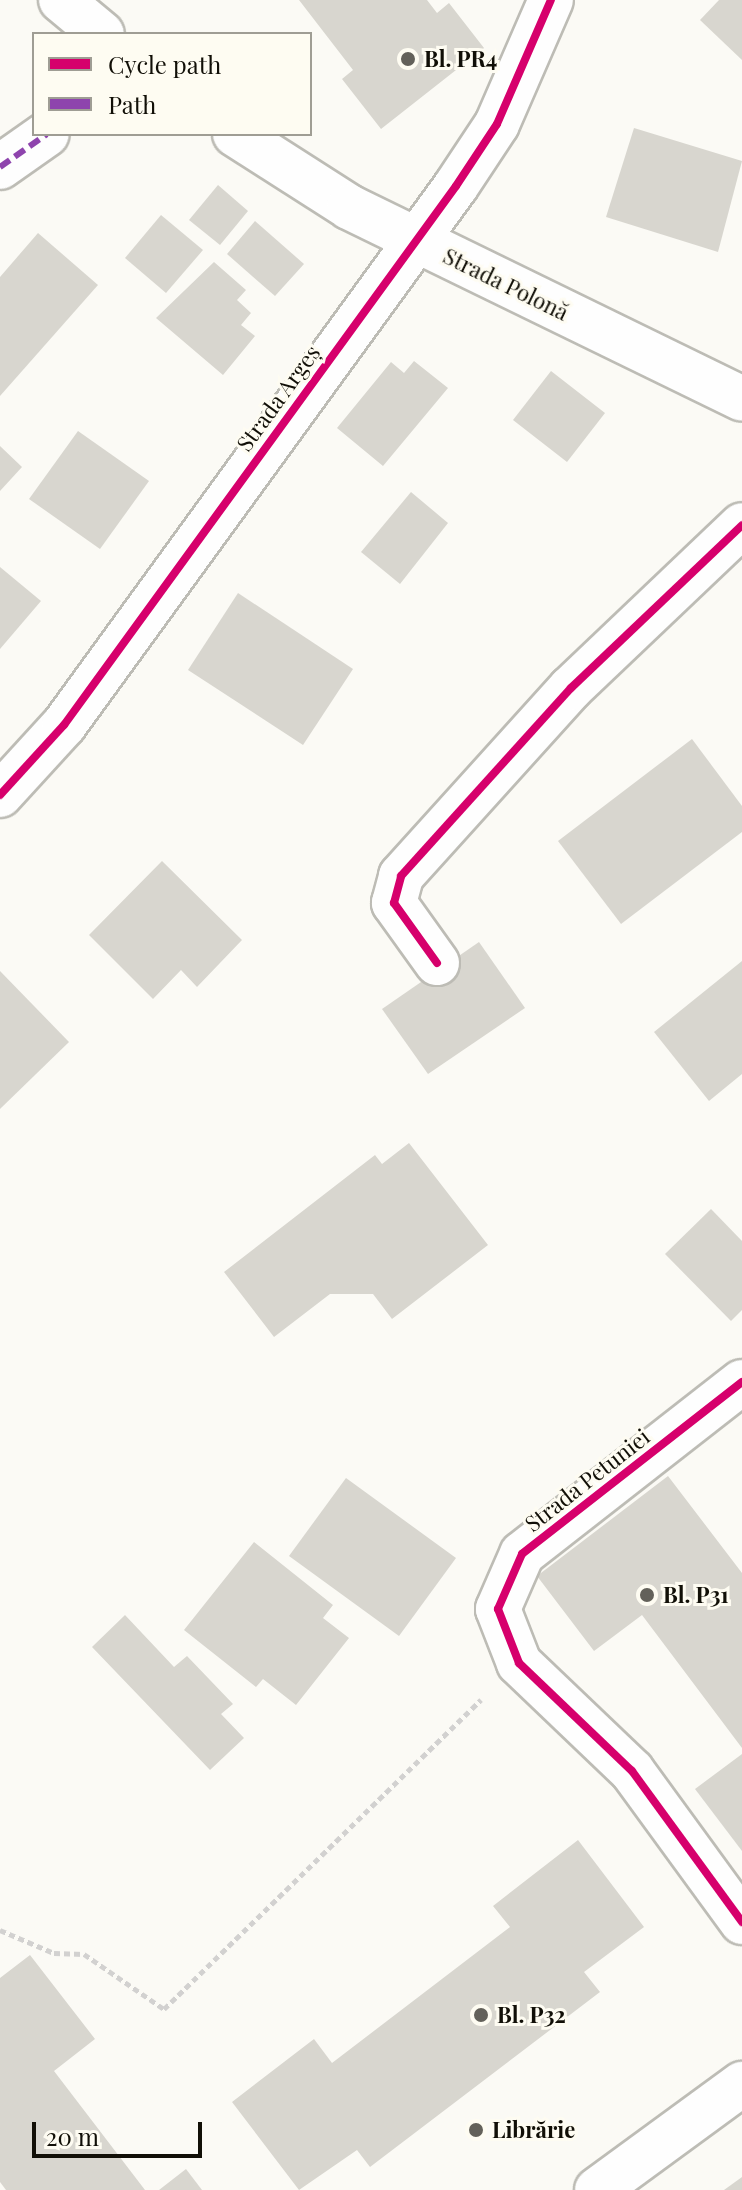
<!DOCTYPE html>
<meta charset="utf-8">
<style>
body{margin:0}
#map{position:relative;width:742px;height:2190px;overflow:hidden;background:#fbfaf5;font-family:"Playfair Display",serif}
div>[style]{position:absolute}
.building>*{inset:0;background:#d8d6cf}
.path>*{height:5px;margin-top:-2.5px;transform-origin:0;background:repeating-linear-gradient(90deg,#d2d1d0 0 6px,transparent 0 10px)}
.roads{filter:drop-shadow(2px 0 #bdbcb5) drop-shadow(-2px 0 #bdbcb5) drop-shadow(0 2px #bdbcb5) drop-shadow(0 -2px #bdbcb5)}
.street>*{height:44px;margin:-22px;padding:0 22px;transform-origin:22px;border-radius:22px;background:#fefefe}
.secondary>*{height:44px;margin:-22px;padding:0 22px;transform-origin:22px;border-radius:22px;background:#fefefe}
.quiet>*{height:6px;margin-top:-3px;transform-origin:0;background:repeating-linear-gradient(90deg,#8e44ad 0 12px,transparent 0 18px)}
.cycleway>*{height:8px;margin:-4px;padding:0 4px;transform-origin:4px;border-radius:4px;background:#d6006c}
.dots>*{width:22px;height:22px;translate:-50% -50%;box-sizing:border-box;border:4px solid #fefcf2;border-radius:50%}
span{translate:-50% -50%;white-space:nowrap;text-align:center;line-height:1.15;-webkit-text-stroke:6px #fefcf2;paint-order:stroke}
.poi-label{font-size:22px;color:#110f07;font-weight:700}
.left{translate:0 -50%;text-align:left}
.street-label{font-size:22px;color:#110f07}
.legend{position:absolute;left:32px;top:32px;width:280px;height:104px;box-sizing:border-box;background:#fefcf2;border:2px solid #9f9d94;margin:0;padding:10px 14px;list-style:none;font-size:24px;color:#110f07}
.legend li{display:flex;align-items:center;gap:16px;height:40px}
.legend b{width:40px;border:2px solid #9f9d94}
.scale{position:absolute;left:32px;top:2122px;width:170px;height:36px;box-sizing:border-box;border:4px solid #110f07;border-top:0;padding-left:10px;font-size:24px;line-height:28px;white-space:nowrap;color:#110f07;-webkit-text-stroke:6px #fefcf2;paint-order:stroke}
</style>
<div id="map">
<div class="building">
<div style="clip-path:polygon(299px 0,427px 0,437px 13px,449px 3px,484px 48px,381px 129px,342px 79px,353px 70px)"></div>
<div style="clip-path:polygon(719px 0,742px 0,742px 60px,700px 20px)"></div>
<div style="clip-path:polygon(634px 128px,742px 161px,718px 252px,606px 217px)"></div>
<div style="clip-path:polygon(218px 185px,248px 211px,220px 245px,189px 220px)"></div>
<div style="clip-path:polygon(161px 215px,203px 250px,166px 293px,125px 258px)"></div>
<div style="clip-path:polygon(255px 221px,304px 264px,275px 296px,227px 254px)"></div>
<div style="clip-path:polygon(38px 233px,98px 285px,0 396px,0 277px)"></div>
<div style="clip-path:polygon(214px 262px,246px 290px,237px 300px,251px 313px,241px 325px,255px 336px,223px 375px,156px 318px)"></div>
<div style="clip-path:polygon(414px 361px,448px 388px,383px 466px,337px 428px,391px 362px,404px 373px)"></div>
<div style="clip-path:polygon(551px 371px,605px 413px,567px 462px,513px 420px)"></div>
<div style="clip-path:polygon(78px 431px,149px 481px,100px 549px,29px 499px)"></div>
<div style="clip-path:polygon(0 446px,22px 467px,0 491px)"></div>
<div style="clip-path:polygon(411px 492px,448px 523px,400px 584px,361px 552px)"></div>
<div style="clip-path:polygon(0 567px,41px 601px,0 649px)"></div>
<div style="clip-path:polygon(238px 593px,353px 669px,303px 745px,188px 670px)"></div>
<div style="clip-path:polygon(692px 739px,742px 806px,742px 832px,621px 924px,558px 841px)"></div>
<div style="clip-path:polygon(162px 861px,242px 940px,197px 987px,181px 970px,153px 999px,89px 935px)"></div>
<div style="clip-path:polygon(479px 942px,525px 1008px,428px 1074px,382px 1009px)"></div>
<div style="clip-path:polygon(742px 961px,742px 1074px,709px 1101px,654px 1032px)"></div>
<div style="clip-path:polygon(0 971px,69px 1042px,0 1109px)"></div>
<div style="clip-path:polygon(409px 1143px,488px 1245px,392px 1319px,373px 1294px,330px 1294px,274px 1337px,224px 1272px,375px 1155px,382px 1164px)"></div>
<div style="clip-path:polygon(711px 1209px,742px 1241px,742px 1310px,731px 1321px,665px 1254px)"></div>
<div style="clip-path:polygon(668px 1476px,742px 1573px,742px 1748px,642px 1615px,594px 1651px,537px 1576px)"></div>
<div style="clip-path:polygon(346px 1478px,456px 1558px,399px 1636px,289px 1556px)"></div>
<div style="clip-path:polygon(254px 1542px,333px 1605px,323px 1618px,349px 1638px,296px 1705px,263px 1679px,256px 1687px,184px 1630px)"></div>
<div style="clip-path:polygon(125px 1615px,174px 1667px,187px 1656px,233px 1704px,221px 1714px,244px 1738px,210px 1770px,92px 1647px)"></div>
<div style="clip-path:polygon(742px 1754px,742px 1851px,695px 1789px)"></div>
<div style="clip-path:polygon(578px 1840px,644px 1927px,584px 1972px,600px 1992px,370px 2167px,357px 2150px,299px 2190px,232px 2102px,314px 2039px,332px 2063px,510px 1927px,493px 1906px)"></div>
<div style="clip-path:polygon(30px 1955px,95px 2039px,54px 2071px,145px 2190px,6px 2190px,0 2182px,0 1978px)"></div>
<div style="clip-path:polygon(186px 2169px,202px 2190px,159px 2190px)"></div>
<div style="clip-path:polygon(742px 2177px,742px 2190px,724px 2190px)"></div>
</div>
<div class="path">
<div style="left:0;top:1930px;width:59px;rotate:23.1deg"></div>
<div style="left:54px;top:1953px;width:30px;rotate:2deg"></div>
<div style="left:84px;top:1954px;width:97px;rotate:34.5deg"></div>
<div style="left:164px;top:2009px;width:443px;rotate:-44.3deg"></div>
</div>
<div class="roads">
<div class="street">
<div style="left:61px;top:0;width:53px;rotate:39.7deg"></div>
<div style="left:235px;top:134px;width:135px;rotate:32.6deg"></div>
<div style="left:349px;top:207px;width:437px;rotate:26deg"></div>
<div style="left:0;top:167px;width:57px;rotate:-35.1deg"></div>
<div style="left:0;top:795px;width:95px;rotate:-47.6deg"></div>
<div style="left:64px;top:725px;width:666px;rotate:-53.97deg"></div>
<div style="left:456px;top:186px;width:74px;rotate:-56.5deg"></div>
<div style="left:497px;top:124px;width:135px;rotate:-66.5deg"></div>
<div style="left:437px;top:963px;width:74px;rotate:-125.6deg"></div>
<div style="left:394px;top:903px;width:28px;rotate:-75deg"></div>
<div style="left:401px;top:876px;width:253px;rotate:-47.9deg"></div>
<div style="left:571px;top:688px;width:236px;rotate:-43.6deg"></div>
<div style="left:742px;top:1382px;width:279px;rotate:142deg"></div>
<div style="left:522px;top:1554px;width:60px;rotate:113.6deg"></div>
<div style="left:498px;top:1609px;width:58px;rotate:68.7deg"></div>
<div style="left:519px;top:1663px;width:156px;rotate:43.7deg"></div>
<div style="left:632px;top:1771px;width:187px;rotate:53.9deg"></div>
</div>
<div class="secondary">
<div style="left:597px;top:2190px;width:180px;rotate:-36.2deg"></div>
</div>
</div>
<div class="quiet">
<div style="left:0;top:167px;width:57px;rotate:-35.1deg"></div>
</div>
<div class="cycleway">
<div style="left:0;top:795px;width:95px;rotate:-47.6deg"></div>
<div style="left:64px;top:725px;width:666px;rotate:-53.97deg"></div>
<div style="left:456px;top:186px;width:74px;rotate:-56.5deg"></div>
<div style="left:497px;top:124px;width:135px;rotate:-66.5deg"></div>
<div style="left:437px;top:963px;width:74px;rotate:-125.6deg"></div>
<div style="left:394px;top:903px;width:28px;rotate:-75deg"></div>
<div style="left:401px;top:876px;width:253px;rotate:-47.9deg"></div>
<div style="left:571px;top:688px;width:236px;rotate:-43.6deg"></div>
<div style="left:742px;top:1382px;width:279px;rotate:142deg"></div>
<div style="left:522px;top:1554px;width:60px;rotate:113.6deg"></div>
<div style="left:498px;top:1609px;width:58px;rotate:68.7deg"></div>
<div style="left:519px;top:1663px;width:156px;rotate:43.7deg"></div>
<div style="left:632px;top:1771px;width:187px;rotate:53.9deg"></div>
</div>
<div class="dots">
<div style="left:408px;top:59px;background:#63615a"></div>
<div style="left:647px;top:1595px;background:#63615a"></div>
<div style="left:481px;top:2015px;background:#63615a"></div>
<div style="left:476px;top:2130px;background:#63615a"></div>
</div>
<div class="poi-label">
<span class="left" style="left:424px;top:59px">Bl. PR4</span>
<span class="left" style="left:663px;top:1595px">Bl. P31</span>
<span class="left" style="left:497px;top:2015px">Bl. P32</span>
<span class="left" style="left:492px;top:2130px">Librărie</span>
</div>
<div class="street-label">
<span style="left:506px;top:284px;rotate:26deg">Strada Polonă</span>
<span style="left:278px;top:398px;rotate:-54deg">Strada Argeș</span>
<span style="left:587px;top:1480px;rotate:-38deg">Strada Petuniei</span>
</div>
<ul class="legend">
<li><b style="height:10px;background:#d6006c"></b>Cycle path</li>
<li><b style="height:10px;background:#8e44ad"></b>Path</li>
</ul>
<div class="scale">20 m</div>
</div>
